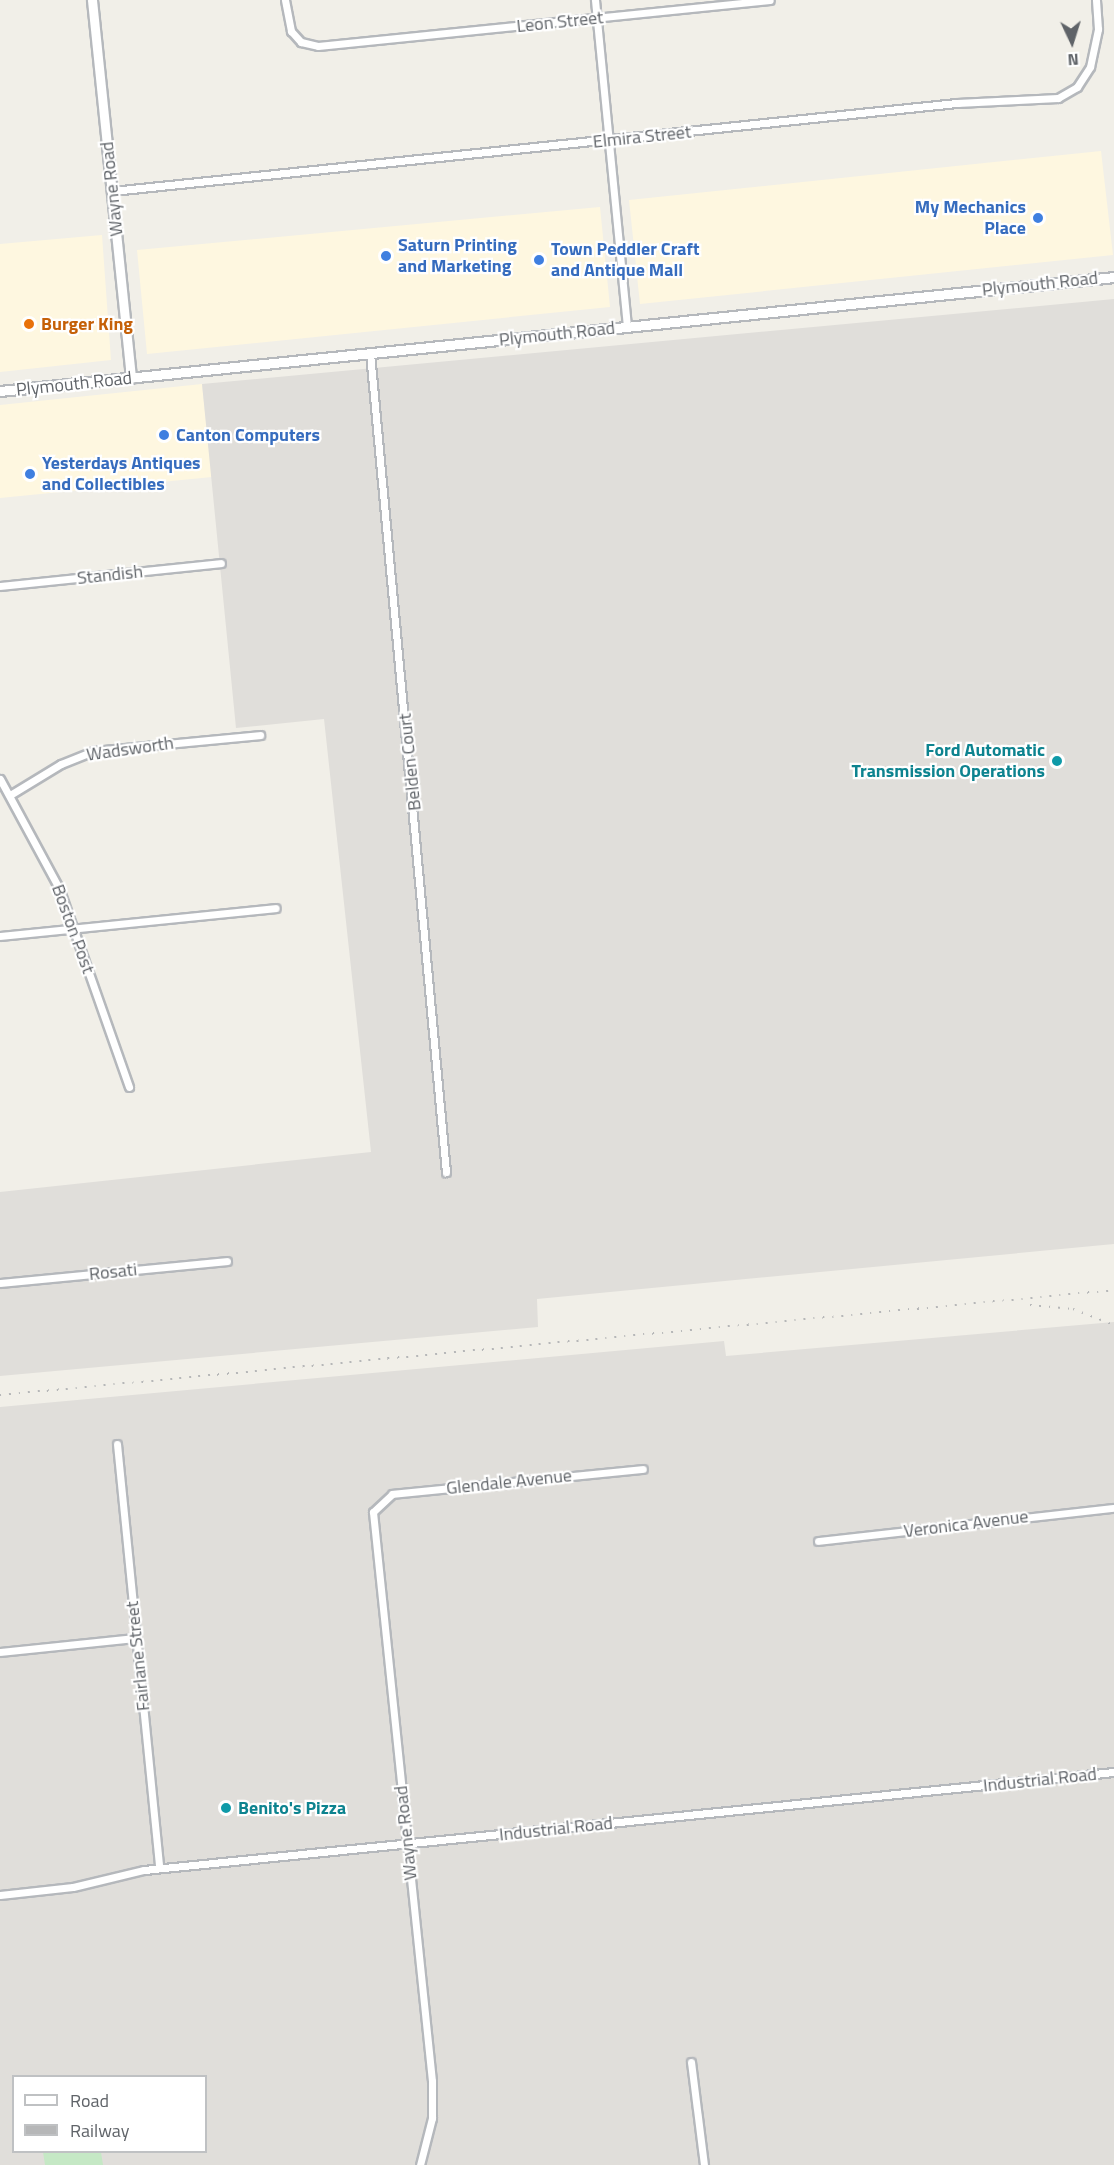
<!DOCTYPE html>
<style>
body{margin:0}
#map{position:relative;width:1114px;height:2165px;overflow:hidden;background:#f1efe8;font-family:"Titillium Web",sans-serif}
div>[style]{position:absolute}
.commercial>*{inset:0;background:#fef7e0}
.industrial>*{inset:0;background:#e0deda}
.green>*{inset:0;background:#c5e8c5}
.roads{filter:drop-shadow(2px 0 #b5b8bc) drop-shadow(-2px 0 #b5b8bc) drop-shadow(0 2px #b5b8bc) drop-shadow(0 -2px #b5b8bc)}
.minor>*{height:7px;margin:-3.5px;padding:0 3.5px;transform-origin:3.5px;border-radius:3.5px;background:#fff}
.secondary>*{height:9px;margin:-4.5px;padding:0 4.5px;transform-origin:4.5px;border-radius:4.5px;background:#fff}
.rail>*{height:2px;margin-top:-1px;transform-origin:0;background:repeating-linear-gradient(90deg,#b6b7b8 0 1.5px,transparent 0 9.5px)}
.dots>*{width:16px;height:16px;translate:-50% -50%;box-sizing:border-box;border:3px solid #fff;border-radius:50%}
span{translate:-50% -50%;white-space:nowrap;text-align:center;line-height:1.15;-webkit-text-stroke:4.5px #fff;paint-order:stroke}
.street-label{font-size:18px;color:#5f6368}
.shop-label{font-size:18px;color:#366cbe;font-weight:700}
.right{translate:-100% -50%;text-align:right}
.left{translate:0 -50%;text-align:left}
.food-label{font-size:18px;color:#c56008;font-weight:700}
.culture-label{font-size:18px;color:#0d838f;font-weight:700}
.legend{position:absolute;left:12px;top:2075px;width:195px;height:78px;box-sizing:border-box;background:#fff;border:2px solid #bfc1c3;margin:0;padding:8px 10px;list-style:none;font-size:18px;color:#5f6368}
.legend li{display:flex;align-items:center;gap:12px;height:30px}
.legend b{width:30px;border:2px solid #bfc1c3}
.north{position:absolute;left:1042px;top:12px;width:60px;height:60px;-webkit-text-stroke:4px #fff;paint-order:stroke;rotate:176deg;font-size:16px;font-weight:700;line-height:24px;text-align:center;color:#5f6368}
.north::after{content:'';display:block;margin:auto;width:21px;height:27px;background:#5f6368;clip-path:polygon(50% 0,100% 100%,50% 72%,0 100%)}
</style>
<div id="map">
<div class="commercial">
<div style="clip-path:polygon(1101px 151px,1113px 255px,640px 304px,629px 200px)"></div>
<div style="clip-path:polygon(600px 207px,610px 307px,147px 354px,137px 250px)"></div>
<div style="clip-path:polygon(102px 235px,111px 360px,0 372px,0 244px)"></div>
<div style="clip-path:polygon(202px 384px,212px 477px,0 498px,0 405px)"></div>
</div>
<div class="industrial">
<div style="clip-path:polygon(1114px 299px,1114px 1244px,537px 1299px,538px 1327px,0 1376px,0 1192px,371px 1152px,324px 719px,236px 728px,202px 384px)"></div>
<div style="clip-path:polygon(evenodd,1114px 1322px,1114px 2165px,0 2165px,0 1407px,724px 1341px,726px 1356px,1114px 1322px,14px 2076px,206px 2076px,206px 2152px,14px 2152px,14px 2076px)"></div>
</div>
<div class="green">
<div style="clip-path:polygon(43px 2152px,101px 2152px,103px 2165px,45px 2165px)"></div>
</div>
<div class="roads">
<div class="minor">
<div style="left:285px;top:0;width:32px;rotate:79deg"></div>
<div style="left:291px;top:31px;width:15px;rotate:48deg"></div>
<div style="left:301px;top:42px;width:17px;rotate:13deg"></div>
<div style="left:318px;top:46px;width:454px;rotate:-5.8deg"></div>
<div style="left:595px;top:0;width:329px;rotate:84.4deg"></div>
<div style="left:112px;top:191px;width:850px;rotate:-5.95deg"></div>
<div style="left:957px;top:103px;width:101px;rotate:-2.8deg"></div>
<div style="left:1058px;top:98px;width:22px;rotate:-30deg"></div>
<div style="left:1077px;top:87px;width:24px;rotate:-57deg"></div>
<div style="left:1090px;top:67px;width:39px;rotate:-78deg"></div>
<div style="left:1098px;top:29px;width:29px;rotate:-94deg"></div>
<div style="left:370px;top:353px;width:823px;rotate:84.7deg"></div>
<div style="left:0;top:586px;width:222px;rotate:-5.9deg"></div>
<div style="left:0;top:779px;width:124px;rotate:61.6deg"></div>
<div style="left:59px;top:888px;width:211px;rotate:70.6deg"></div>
<div style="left:10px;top:795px;width:60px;rotate:-31.3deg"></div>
<div style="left:61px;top:764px;width:35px;rotate:-22deg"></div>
<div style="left:94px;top:751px;width:167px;rotate:-5.5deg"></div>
<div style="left:0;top:936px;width:277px;rotate:-5.8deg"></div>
<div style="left:0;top:1283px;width:228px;rotate:-5.5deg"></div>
<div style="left:117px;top:1444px;width:426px;rotate:84.3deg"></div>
<div style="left:818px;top:1541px;width:298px;rotate:-6.4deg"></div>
<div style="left:0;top:1652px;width:137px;rotate:-5.9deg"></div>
<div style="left:0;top:1895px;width:73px;rotate:-6.3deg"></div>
<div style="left:73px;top:1887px;width:73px;rotate:-13.5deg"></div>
<div style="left:144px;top:1870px;width:975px;rotate:-5.77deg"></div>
<div style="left:691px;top:2062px;width:104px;rotate:82.8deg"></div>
<div style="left:420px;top:2165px;width:49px;rotate:-75.7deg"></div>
<div style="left:432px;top:2118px;width:37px;rotate:-90deg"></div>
<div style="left:432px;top:2081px;width:572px;rotate:-95.92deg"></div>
<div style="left:373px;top:1512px;width:26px;rotate:-43deg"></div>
<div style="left:392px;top:1494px;width:252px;rotate:-5.7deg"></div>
</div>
<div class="secondary">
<div style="left:92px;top:0;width:380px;rotate:84.1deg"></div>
<div style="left:0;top:391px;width:1120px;rotate:-5.84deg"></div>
</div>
</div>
<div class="rail">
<div style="left:1030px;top:1305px;width:43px;rotate:5.3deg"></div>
<div style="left:1073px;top:1309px;width:44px;rotate:21.3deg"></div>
<div style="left:0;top:1395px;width:1119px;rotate:-5.38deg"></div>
</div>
<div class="dots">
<div style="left:1038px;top:218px;background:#3f7fe0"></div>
<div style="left:386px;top:256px;background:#3f7fe0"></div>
<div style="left:539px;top:260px;background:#3f7fe0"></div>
<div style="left:29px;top:324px;background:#e8710a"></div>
<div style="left:164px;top:435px;background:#3f7fe0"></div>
<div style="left:30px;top:474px;background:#3f7fe0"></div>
<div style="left:1057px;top:761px;background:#0f9aa8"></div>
<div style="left:226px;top:1808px;background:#0f9aa8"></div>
</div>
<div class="street-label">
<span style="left:560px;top:22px;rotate:-6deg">Leon Street</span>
<span style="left:642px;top:137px;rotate:-6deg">Elmira Street</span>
<span style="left:112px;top:189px;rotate:-96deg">Wayne Road</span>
<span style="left:1040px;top:284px;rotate:-6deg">Plymouth Road</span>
<span style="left:557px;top:334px;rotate:-6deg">Plymouth Road</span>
<span style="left:74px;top:384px;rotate:-6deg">Plymouth Road</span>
<span style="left:110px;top:575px;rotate:-6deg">Standish</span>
<span style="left:130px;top:749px;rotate:-8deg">Wadsworth</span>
<span style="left:410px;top:762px;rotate:-96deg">Belden Court</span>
<span style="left:73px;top:929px;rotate:70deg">Boston Post</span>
<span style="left:113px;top:1272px;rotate:-6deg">Rosati</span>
<span style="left:509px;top:1482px;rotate:-6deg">Glendale Avenue</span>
<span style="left:966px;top:1524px;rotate:-7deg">Veronica Avenue</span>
<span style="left:138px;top:1656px;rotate:-96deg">Fairlane Street</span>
<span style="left:1040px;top:1780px;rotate:-6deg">Industrial Road</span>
<span style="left:556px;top:1829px;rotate:-6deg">Industrial Road</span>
<span style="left:406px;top:1833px;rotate:-96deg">Wayne Road</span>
</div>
<div class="shop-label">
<span class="right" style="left:1026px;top:218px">My Mechanics<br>Place</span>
<span class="left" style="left:398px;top:256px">Saturn Printing<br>and Marketing</span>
<span class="left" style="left:551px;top:260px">Town Peddler Craft<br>and Antique Mall</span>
<span class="left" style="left:176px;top:435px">Canton Computers</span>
<span class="left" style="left:42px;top:474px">Yesterdays Antiques<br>and Collectibles</span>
</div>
<div class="food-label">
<span class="left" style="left:41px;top:324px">Burger King</span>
</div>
<div class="culture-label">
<span class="right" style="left:1045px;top:761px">Ford Automatic<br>Transmission Operations</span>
<span class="left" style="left:238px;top:1808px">Benito's Pizza</span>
</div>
<ul class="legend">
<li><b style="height:8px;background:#fff"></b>Road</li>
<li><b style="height:8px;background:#b6b7b8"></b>Railway</li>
</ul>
<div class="north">N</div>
</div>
